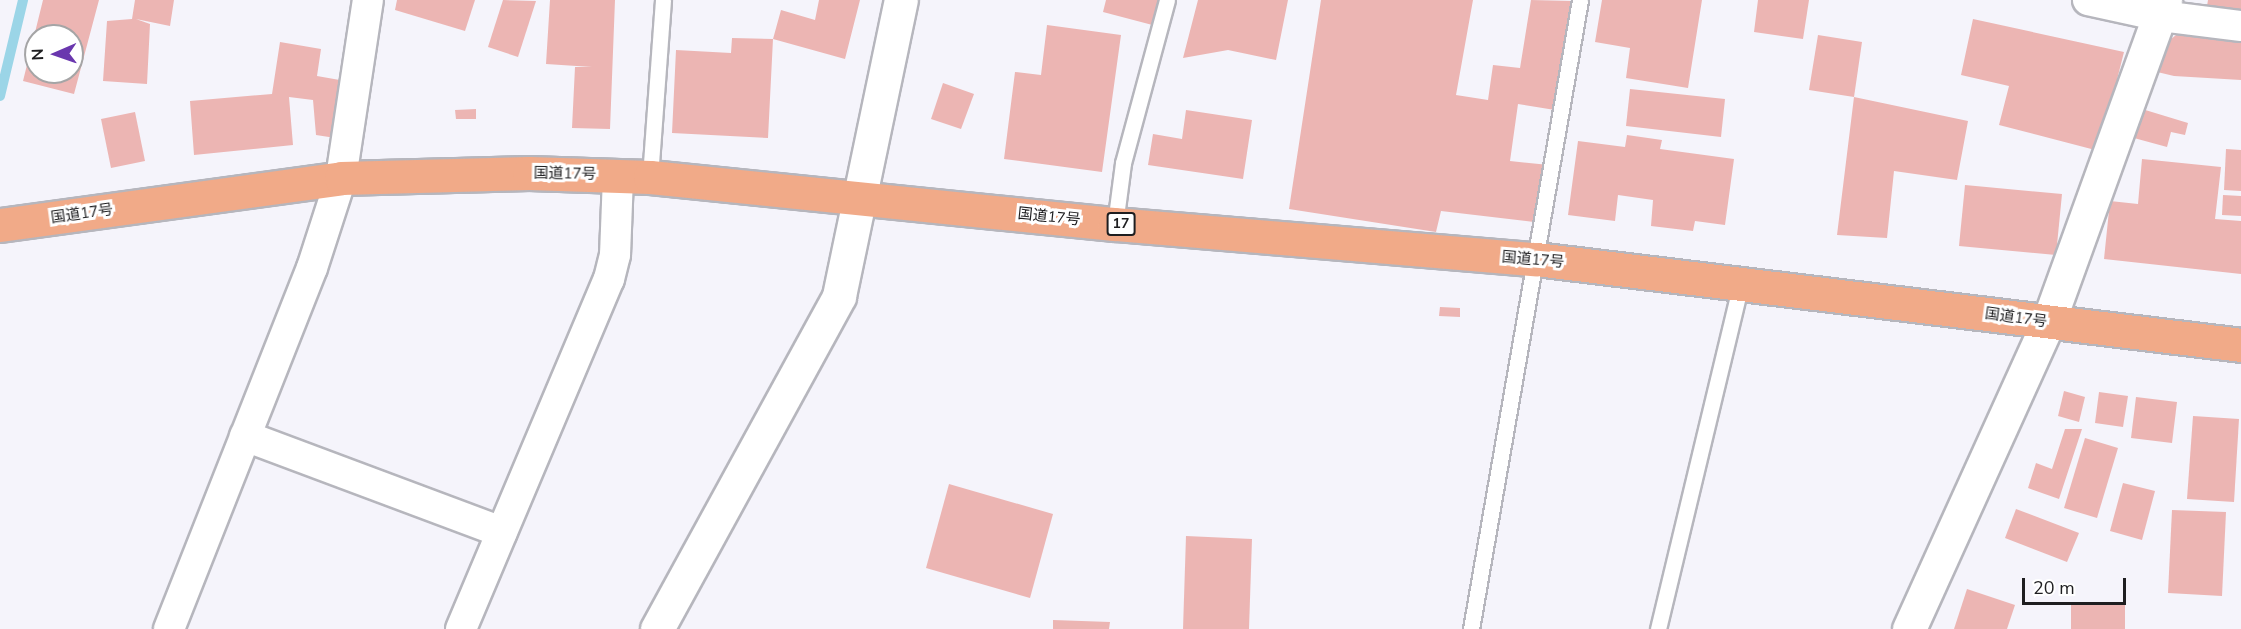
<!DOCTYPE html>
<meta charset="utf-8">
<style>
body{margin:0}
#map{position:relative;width:2241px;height:629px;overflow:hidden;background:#f5f4fb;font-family:"Nunito Sans","Noto Sans JP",sans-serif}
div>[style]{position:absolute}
.stream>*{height:10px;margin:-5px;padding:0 5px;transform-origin:5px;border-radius:5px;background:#9bd5e7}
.building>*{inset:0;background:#ecb5b3}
.roads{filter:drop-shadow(2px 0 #b6b6bd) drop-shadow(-2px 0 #b6b6bd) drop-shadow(0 2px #b6b6bd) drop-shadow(0 -2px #b6b6bd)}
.lane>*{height:15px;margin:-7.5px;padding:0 7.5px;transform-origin:7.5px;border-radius:7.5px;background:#fff}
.street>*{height:30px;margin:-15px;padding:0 15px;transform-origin:15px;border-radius:15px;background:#fff}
.secondary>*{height:33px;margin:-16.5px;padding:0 16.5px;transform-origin:16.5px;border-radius:16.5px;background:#fff}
.highway>*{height:33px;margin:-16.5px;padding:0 16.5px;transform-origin:16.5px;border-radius:16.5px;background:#f1aa88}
span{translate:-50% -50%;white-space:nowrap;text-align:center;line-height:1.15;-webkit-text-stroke:6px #fff;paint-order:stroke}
.shield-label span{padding:2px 4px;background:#fff;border:2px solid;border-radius:4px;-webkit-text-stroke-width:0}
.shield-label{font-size:14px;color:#1e1e20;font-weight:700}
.street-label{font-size:15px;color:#1e1e20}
.north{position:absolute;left:24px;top:24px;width:60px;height:60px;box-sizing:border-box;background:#fff;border:2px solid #a5a5a6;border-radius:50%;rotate:268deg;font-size:16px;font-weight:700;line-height:24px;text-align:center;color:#1e1e20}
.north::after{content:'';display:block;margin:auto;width:21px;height:27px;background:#6a37ae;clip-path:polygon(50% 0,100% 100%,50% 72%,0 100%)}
.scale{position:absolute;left:2022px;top:578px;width:104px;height:27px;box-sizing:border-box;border:3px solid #1e1e20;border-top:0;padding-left:8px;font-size:18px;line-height:21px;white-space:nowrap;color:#1e1e20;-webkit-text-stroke:4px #fff;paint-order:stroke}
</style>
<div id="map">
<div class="stream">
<div style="left:0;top:96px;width:99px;rotate:-76.5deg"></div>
</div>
<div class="building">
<div style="clip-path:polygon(evenodd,43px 0,99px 0,74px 94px,23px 81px,43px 0,36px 36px,72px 36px,72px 72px,36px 72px,36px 36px)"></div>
<div style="clip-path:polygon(135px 0,174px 0,170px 26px,136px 19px,150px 24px,147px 84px,103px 81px,107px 21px,132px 19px)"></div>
<div style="clip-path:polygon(397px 0,475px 0,465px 31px,395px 10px)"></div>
<div style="clip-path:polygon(503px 0,536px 1px,518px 57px,488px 47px)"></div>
<div style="clip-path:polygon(550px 0,615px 0,610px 129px,572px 128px,575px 67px,592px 67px,546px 64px)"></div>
<div style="clip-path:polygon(819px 0,860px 0,845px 59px,773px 39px,781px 10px,815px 20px)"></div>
<div style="clip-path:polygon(1106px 0,1167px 0,1160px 27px,1103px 12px)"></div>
<div style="clip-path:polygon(1198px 0,1288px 0,1276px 60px,1228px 50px,1183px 58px)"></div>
<div style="clip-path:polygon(1321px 0,1473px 0,1456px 95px,1488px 100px,1493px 65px,1520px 68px,1531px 0,1572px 1px,1555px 110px,1518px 104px,1510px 161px,1549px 165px,1542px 223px,1441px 211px,1436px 232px,1289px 209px)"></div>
<div style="clip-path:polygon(1602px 0,1702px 0,1688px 88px,1626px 78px,1630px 48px,1595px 42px)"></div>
<div style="clip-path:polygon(1758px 0,1809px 0,1803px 39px,1754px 32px)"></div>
<div style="clip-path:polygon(2208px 0,2241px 0,2241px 14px,2207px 6px)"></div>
<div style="clip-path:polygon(1973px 19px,2124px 52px,2099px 151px,1999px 125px,2009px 86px,1961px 75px)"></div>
<div style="clip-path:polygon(1047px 25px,1121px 35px,1102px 172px,1004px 159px,1015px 72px,1041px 75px)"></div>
<div style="clip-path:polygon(1818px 35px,1862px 42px,1854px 97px,1809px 90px)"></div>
<div style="clip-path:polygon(2176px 35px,2241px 43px,2241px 80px,2174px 76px,2153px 71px,2160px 48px)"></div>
<div style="clip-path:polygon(732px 38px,773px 39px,768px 138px,672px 133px,676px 50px,731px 53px)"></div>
<div style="clip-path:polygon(280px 42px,321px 49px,317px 76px,351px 82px,342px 139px,316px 135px,313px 100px,289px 97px,293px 145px,194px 155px,190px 101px,272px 94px)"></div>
<div style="clip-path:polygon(943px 83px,974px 94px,961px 129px,931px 119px)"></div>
<div style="clip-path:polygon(1630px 89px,1725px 99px,1721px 137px,1626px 126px)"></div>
<div style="clip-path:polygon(1854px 97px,1968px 121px,1957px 180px,1894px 171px,1887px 238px,1837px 235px)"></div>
<div style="clip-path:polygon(476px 109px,476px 119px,456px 119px,455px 110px)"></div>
<div style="clip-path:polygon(2142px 109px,2188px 123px,2185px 135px,2171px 132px,2167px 147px,2134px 138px)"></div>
<div style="clip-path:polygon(1186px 110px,1252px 120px,1243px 179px,1148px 165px,1153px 134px,1182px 139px)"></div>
<div style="clip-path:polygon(135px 112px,145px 161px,111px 168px,101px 119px)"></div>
<div style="clip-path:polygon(1627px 135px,1662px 140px,1660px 149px,1734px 159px,1725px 225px,1695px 221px,1693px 231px,1651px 226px,1653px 200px,1618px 195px,1615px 221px,1568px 215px,1578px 141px,1625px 147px)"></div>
<div style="clip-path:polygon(2226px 149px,2241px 150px,2241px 191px,2224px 190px)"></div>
<div style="clip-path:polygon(2142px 159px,2221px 167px,2215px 219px,2241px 221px,2241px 274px,2104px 259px,2110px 201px,2138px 204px)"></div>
<div style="clip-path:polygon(1965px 185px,2062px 194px,2056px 255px,1959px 246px)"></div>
<div style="clip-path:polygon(2223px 195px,2241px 196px,2241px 216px,2222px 215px)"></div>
<div style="clip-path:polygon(1440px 307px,1460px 308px,1460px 317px,1439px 316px)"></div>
<div style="clip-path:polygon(2064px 391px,2085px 397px,2079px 422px,2058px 416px)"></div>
<div style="clip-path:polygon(2099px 392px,2128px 396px,2123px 427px,2095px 423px)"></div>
<div style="clip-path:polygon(2136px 397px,2177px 402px,2172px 443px,2131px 438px)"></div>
<div style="clip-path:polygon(2193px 416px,2239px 419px,2234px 502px,2187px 499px)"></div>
<div style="clip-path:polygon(2065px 429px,2082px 429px,2059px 499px,2028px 488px,2036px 463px,2052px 469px)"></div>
<div style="clip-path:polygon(2085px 438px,2118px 448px,2097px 518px,2064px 508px)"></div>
<div style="clip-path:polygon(2123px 483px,2155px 491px,2142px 540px,2110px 531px)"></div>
<div style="clip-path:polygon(949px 484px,1053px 514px,1030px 598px,926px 568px)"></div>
<div style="clip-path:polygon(2016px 509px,2079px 533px,2067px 562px,2005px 538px)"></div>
<div style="clip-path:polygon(2172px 510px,2226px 512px,2222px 596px,2168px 593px)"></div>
<div style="clip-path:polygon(1186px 536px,1252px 539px,1249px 629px,1183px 629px)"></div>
<div style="clip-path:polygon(1967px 589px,2015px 605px,2007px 629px,1954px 629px)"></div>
<div style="clip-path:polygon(2071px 605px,2125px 605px,2125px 629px,2071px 629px)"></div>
<div style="clip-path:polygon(1053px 620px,1110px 622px,1109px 629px,1053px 629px)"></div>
</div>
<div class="roads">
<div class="lane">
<div style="left:650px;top:177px;width:177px;rotate:-85.8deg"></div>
<div style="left:1115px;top:224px;width:62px;rotate:-82.5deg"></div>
<div style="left:1123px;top:163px;width:169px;rotate:-74.9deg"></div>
<div style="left:1471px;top:629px;width:638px;rotate:-80.17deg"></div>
<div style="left:1658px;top:629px;width:357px;rotate:-76.5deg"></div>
</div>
<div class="street">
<div style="left:2088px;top:0;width:75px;rotate:12.4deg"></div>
<div style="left:2161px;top:16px;width:81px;rotate:7.1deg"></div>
<div style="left:245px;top:436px;width:274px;rotate:20.5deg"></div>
<div style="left:169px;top:629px;width:388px;rotate:-68.4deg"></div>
<div style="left:312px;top:268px;width:95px;rotate:-72.1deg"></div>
<div style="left:341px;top:178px;width:180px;rotate:-81.4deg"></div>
<div style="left:461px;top:629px;width:380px;rotate:-67.1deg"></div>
<div style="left:609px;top:279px;width:25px;rotate:-76deg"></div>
<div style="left:615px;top:255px;width:79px;rotate:-87.8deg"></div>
</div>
<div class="secondary">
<div style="left:657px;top:629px;width:379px;rotate:-61.3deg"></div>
<div style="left:839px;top:296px;width:302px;rotate:-78.2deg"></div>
<div style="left:1909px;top:629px;width:336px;rotate:-65.6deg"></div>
<div style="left:2048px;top:323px;width:344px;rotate:-70.1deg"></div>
</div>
<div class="highway">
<div style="left:0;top:225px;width:344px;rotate:-7.8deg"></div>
<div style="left:341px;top:178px;width:188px;rotate:-1.5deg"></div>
<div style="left:529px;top:173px;width:121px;rotate:1.9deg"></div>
<div style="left:650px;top:177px;width:467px;rotate:5.8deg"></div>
<div style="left:1115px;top:224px;width:422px;rotate:4.8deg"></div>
<div style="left:1536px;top:259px;width:710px;rotate:6.95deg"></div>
</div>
</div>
<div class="shield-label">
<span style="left:1121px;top:224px">17</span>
</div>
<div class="street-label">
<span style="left:565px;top:174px;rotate:1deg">国道17号</span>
<span style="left:82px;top:214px;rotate:-8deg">国道17号</span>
<span style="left:1049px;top:217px;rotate:6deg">国道17号</span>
<span style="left:1533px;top:260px;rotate:5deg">国道17号</span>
<span style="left:2016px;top:318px;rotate:8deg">国道17号</span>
</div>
<div class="north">N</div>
<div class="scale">20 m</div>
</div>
